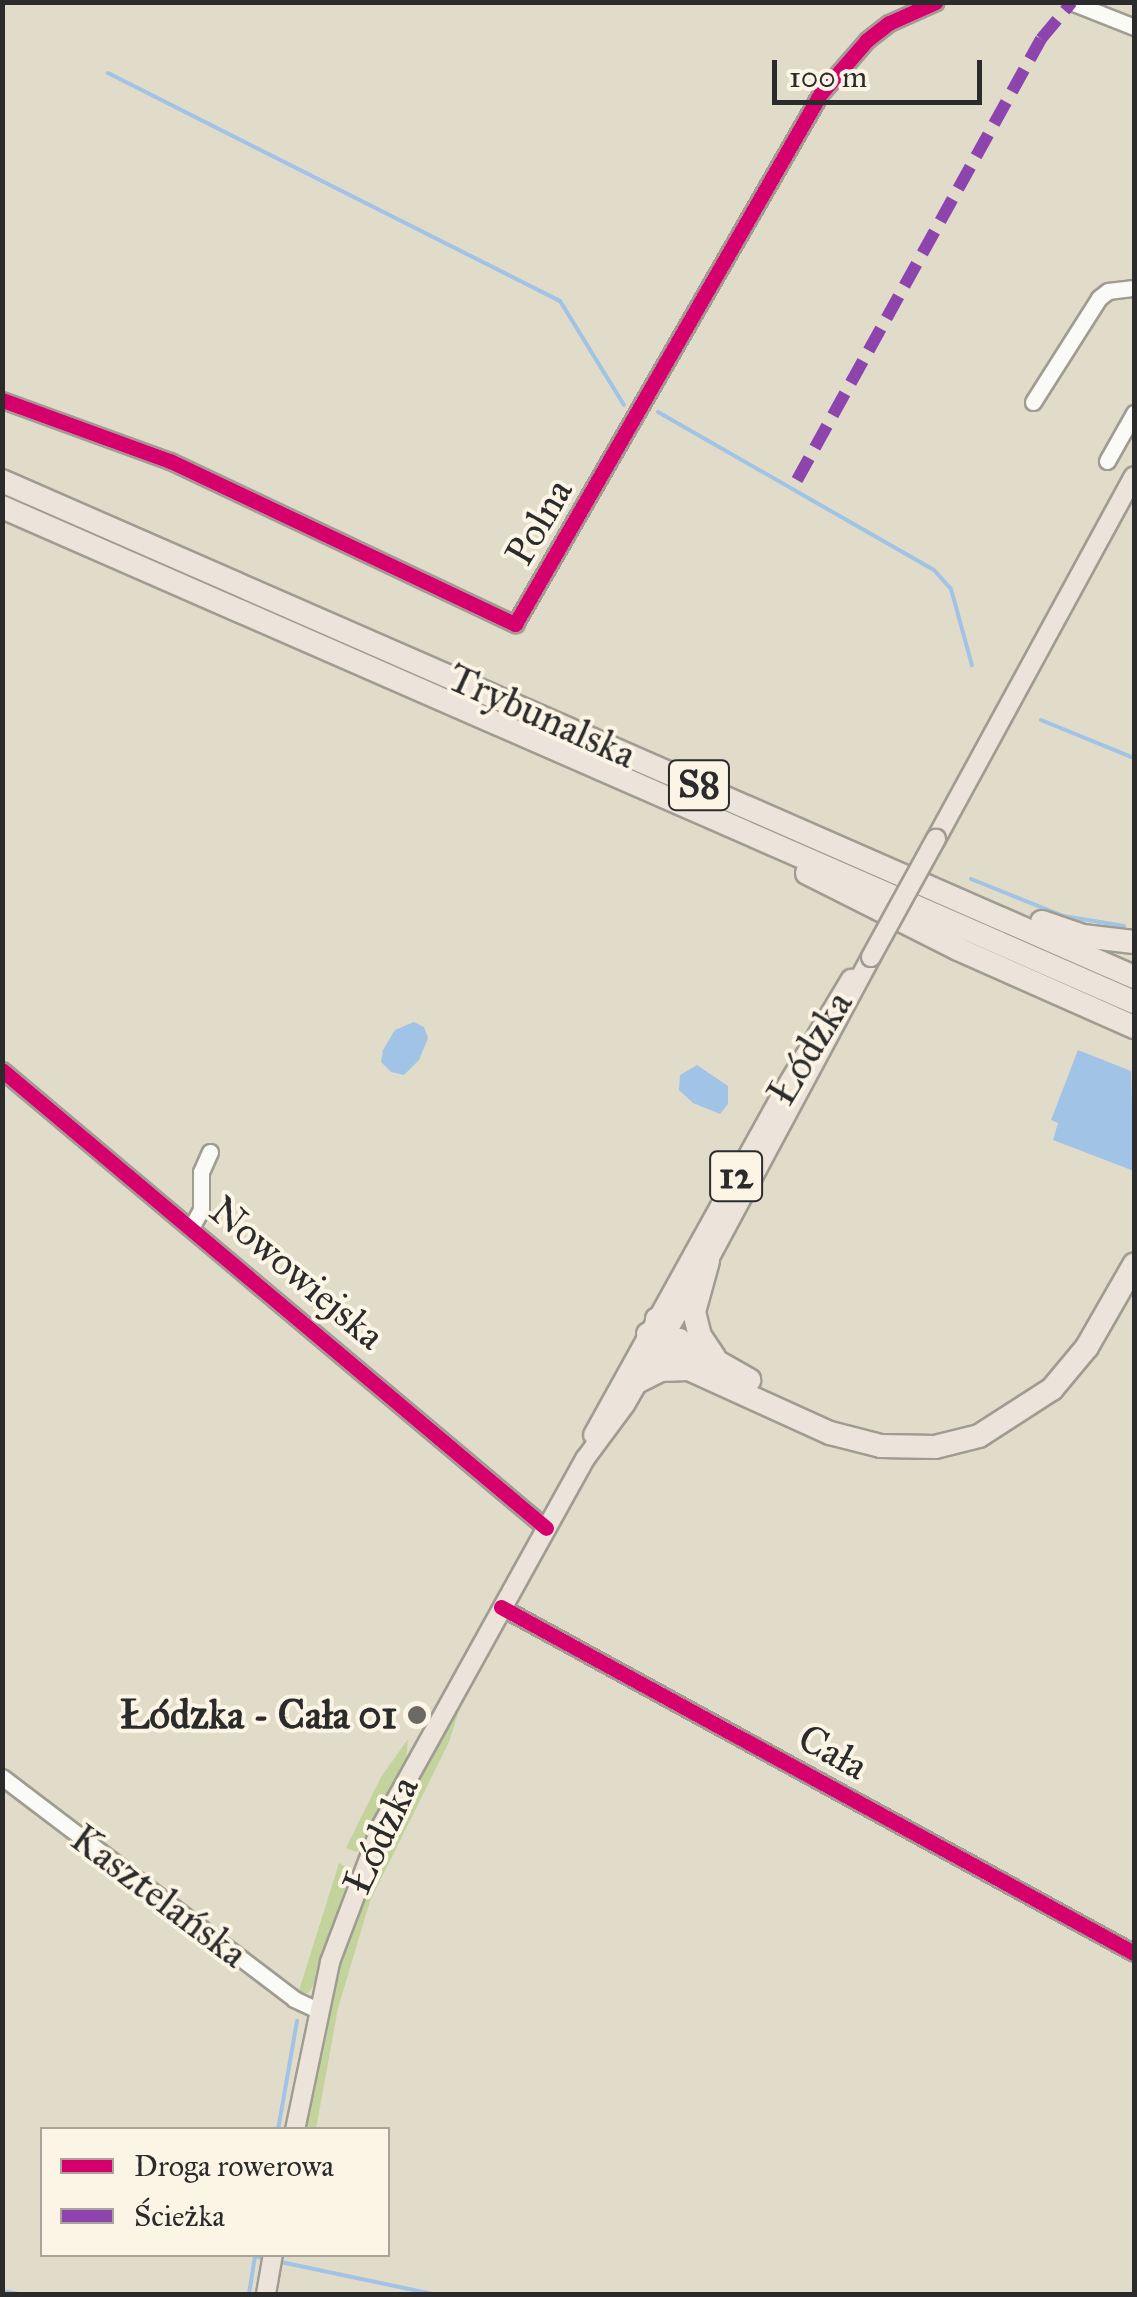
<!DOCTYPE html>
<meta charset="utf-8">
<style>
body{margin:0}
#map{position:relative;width:1137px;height:2297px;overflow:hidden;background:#e1dbc9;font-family:"IM FELL Great Primer",serif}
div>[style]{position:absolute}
.green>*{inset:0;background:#c2d39c}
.water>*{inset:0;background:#a1c3e6}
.stream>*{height:4px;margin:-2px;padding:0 2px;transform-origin:2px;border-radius:2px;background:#a1c3e6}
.roads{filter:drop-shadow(2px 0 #9f9c91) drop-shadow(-2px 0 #9f9c91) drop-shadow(0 2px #9f9c91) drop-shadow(0 -2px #9f9c91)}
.minor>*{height:15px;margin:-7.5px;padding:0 7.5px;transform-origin:7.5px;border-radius:7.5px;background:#fafaf7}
.major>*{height:18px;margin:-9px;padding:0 9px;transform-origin:9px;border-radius:9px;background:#ece4db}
.highway>*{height:22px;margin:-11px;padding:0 11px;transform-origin:11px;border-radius:11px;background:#ece4db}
.bridges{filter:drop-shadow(2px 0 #9f9c91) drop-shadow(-2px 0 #9f9c91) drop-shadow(0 2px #9f9c91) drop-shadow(0 -2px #9f9c91)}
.major-bridge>*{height:18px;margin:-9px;padding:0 9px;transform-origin:9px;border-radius:9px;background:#ece4db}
.quiet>*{height:12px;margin-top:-6px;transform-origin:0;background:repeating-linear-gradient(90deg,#8e44ad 0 25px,transparent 0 37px)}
.cycleway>*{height:15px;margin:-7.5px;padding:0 7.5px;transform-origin:7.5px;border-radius:7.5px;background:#d6006c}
.dots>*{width:28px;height:28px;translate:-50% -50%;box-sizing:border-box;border:5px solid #fcf5e5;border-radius:50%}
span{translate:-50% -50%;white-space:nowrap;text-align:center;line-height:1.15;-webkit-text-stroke:8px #fcf5e5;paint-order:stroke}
.shield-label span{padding:2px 8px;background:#fcf5e5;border:2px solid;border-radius:8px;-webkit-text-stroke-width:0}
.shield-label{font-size:38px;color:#2b2b2b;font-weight:700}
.street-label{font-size:40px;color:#2b2b2b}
.poi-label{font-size:40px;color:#2b2b2b;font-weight:700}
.right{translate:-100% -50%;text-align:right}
.frame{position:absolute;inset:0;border:5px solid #2b2b2b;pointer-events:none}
.legend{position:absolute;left:40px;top:2127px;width:350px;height:130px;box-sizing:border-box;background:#fcf5e5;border:2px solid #a8a49b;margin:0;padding:12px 18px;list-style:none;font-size:30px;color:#2b2b2b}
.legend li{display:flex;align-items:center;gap:20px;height:50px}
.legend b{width:50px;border:2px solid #a8a49b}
.scale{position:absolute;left:772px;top:60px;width:210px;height:45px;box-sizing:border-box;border:5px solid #2b2b2b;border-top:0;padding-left:12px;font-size:30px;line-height:35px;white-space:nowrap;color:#2b2b2b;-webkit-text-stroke:8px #fcf5e5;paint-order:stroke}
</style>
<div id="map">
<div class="green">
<div style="clip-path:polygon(460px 1707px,449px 1742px,370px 1901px,338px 2008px,316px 2129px,304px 2130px,336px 1972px,386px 1837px,412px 1783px)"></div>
<div style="clip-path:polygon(408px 1739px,406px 1760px,363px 1848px,356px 1852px,346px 1848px,381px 1777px)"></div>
<div style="clip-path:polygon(339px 1863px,347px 1868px,347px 1882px,314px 1985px,308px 1993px,298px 1994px)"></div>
</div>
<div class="water">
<div style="clip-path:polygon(414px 1022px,424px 1027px,428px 1038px,419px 1060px,404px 1075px,391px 1072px,381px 1062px,383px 1050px,395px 1030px)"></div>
<div style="clip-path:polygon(1078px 1050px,1131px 1071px,1134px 1171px,1053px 1140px,1058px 1123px,1051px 1120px)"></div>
<div style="clip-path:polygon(697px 1065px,728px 1086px,728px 1104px,720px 1114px,693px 1103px,679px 1090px,680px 1075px)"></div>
</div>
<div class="stream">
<div style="left:108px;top:73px;width:506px;rotate:26.77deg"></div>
<div style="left:560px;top:301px;width:122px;rotate:58.4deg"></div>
<div style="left:658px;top:412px;width:318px;rotate:29.8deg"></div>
<div style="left:934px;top:570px;width:25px;rotate:48deg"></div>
<div style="left:951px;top:589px;width:79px;rotate:74.6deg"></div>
<div style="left:1041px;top:720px;width:100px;rotate:22.2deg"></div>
<div style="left:971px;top:879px;width:99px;rotate:21.9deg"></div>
<div style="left:1063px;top:916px;width:62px;rotate:9.3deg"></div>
<div style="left:278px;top:2130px;width:111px;rotate:-80.1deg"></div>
<div style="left:255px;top:2256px;width:12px;rotate:14deg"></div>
<div style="left:276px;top:2261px;width:160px;rotate:11.9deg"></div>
<div style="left:2px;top:2291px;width:17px;rotate:10deg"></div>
<div style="left:249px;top:2294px;width:39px;rotate:-81deg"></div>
</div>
<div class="roads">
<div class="minor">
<div style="left:1071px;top:2px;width:68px;rotate:21.6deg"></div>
<div style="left:2px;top:400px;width:179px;rotate:20deg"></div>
<div style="left:170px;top:461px;width:382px;rotate:25.3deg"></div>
<div style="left:515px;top:624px;width:613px;rotate:-60.05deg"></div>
<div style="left:821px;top:93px;width:70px;rotate:-49deg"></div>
<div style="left:867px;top:40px;width:28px;rotate:-38deg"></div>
<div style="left:889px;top:23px;width:51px;rotate:-24.1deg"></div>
<div style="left:1033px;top:402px;width:123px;rotate:-57.6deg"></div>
<div style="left:1099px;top:298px;width:11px;rotate:-38deg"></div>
<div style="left:1108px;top:291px;width:26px;rotate:-7deg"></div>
<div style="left:1107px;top:461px;width:55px;rotate:-60.6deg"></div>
<div style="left:2px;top:1070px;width:711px;rotate:40.09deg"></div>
<div style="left:192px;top:1226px;width:18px;rotate:-61deg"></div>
<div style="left:201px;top:1210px;width:38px;rotate:-90deg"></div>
<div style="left:201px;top:1172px;width:22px;rotate:-66deg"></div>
<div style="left:501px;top:1607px;width:721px;rotate:28.66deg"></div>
<div style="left:2px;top:1777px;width:367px;rotate:37.2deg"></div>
<div style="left:294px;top:1999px;width:26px;rotate:25deg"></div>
</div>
<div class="major">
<div style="left:936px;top:839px;width:413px;rotate:-61.4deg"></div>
<div style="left:593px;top:1435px;width:386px;rotate:-61deg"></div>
<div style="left:780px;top:1097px;width:138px;rotate:-59deg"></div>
<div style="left:295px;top:2130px;width:172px;rotate:-78.2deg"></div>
<div style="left:330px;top:1962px;width:144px;rotate:-69.3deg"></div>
<div style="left:381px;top:1827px;width:421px;rotate:-61deg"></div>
<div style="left:585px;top:1459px;width:67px;rotate:-53.5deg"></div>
<div style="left:625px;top:1405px;width:166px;rotate:-60deg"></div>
<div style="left:708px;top:1261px;width:345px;rotate:-61.8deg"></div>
<div style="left:266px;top:2294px;width:41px;rotate:-80.1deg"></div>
</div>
<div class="highway">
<div style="left:2px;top:481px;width:1236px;rotate:23.66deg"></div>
<div style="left:2px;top:507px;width:1235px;rotate:23.62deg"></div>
<div style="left:807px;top:873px;width:169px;rotate:26.7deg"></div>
<div style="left:958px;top:949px;width:193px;rotate:23.9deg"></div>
<div style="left:1042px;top:922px;width:43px;rotate:18.9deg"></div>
<div style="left:1083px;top:936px;width:51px;rotate:6.7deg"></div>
<div style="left:708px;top:1261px;width:53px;rotate:105.4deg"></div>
<div style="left:694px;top:1312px;width:25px;rotate:76deg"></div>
<div style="left:700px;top:1336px;width:25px;rotate:56deg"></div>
<div style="left:657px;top:1319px;width:15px;rotate:94deg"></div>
<div style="left:656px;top:1334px;width:13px;rotate:67deg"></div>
<div style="left:661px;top:1346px;width:27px;rotate:45deg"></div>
<div style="left:680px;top:1365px;width:165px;rotate:24.4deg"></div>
<div style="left:830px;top:1433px;width:53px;rotate:14.3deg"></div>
<div style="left:881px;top:1446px;width:54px;rotate:1.1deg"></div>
<div style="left:935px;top:1447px;width:45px;rotate:-14deg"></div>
<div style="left:979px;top:1436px;width:87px;rotate:-32.8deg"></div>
<div style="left:1052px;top:1389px;width:55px;rotate:-50.2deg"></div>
<div style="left:1087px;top:1347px;width:95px;rotate:-60.2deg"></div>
<div style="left:648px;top:1334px;width:32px;rotate:11deg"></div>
<div style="left:679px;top:1340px;width:81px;rotate:29.7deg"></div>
<div style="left:639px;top:1381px;width:25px;rotate:-27deg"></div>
<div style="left:661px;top:1370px;width:27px;rotate:-2deg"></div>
</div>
</div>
<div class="bridges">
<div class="major-bridge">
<div style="left:871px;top:957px;width:135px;rotate:-61.2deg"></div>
</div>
</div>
<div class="quiet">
<div style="left:797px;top:480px;width:504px;rotate:-61.04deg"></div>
<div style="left:1041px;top:39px;width:48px;rotate:-50deg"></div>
</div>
<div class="cycleway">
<div style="left:2px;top:400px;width:179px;rotate:20deg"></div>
<div style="left:170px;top:461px;width:382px;rotate:25.3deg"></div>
<div style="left:515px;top:624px;width:613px;rotate:-60.05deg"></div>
<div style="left:821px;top:93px;width:70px;rotate:-49deg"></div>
<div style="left:867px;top:40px;width:28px;rotate:-38deg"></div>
<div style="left:889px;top:23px;width:51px;rotate:-24.1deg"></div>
<div style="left:2px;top:1070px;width:711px;rotate:40.09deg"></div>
<div style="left:501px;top:1607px;width:721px;rotate:28.66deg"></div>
</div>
<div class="dots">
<div style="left:417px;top:1715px;background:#6b6962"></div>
</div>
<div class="shield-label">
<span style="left:699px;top:785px">S8</span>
<span style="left:736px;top:1176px">12</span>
</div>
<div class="street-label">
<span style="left:539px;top:522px;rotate:-60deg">Polna</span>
<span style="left:542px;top:716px;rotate:24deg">Trybunalska</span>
<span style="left:810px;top:1048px;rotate:-59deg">Łódzka</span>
<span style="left:297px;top:1273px;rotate:40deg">Nowowiejska</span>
<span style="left:833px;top:1752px;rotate:29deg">Cała</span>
<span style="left:381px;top:1835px;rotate:-65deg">Łódzka</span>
<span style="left:159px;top:1896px;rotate:37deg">Kasztelańska</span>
</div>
<div class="poi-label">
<span class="right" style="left:397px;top:1715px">Łódzka - Cała 01</span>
</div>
<div class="frame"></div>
<ul class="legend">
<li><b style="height:12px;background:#d6006c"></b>Droga rowerowa</li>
<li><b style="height:12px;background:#8e44ad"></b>Ścieżka</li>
</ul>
<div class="scale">100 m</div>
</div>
